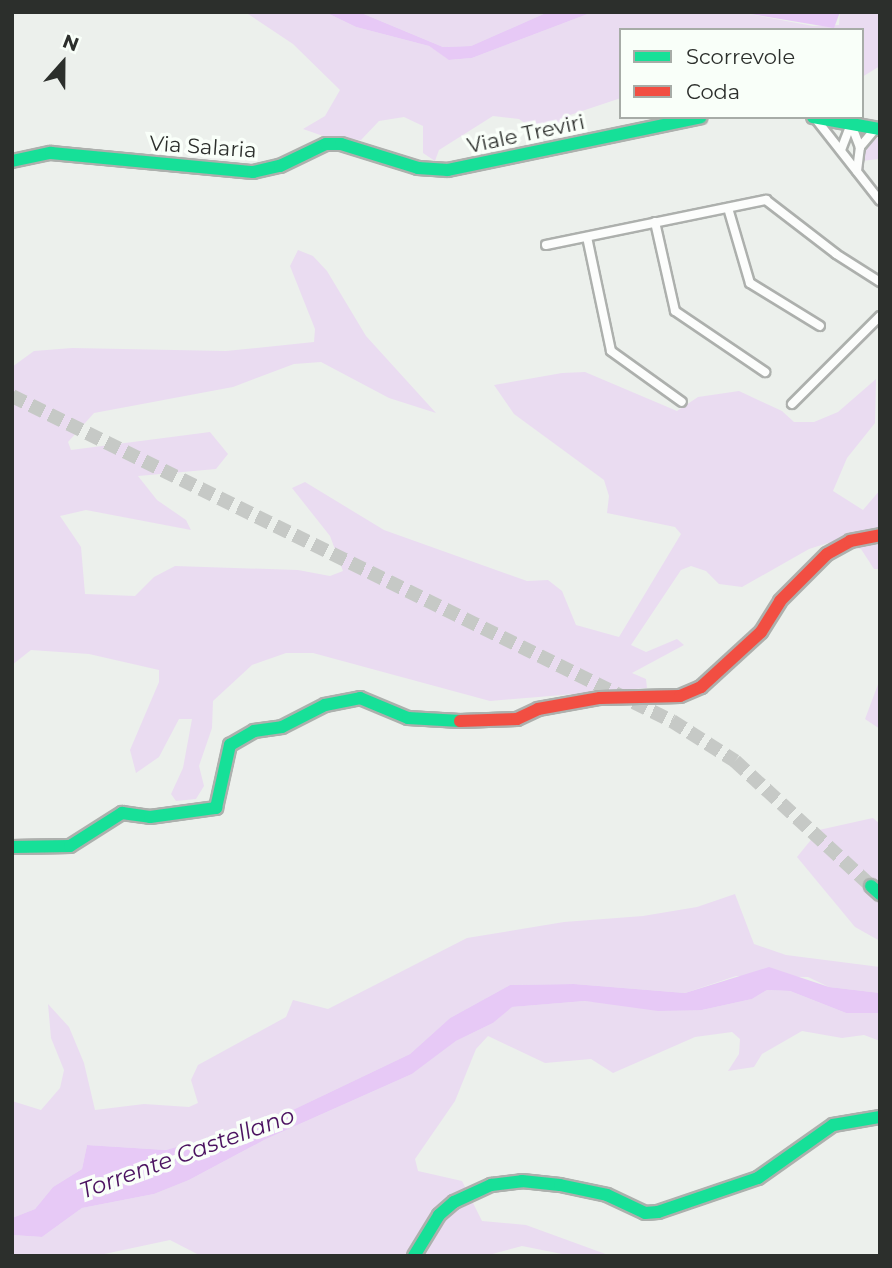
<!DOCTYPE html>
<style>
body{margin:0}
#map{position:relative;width:892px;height:1268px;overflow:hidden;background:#ecf0ec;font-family:Montserrat,sans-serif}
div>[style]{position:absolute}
.green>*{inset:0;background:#eadcf1}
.water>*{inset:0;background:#e7c9f6}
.highway-tunnel>*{height:14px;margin-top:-7px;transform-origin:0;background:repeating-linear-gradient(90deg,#c6c9c6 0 14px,transparent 0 21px)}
.roads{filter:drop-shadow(2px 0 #adb0ad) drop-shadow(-2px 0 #adb0ad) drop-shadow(0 2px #adb0ad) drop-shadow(0 -2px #adb0ad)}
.street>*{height:8px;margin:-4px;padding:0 4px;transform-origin:4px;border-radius:4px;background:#fcfdfc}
.fast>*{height:12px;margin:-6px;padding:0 6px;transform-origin:6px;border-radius:6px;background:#16e098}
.jam>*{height:12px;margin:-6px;padding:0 6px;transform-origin:6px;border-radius:6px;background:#f24e42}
span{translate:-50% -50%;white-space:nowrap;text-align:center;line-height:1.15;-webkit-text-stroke:7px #f9fff9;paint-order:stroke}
.street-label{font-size:21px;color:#2c2f2c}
.water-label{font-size:23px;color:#4b1260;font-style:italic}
.frame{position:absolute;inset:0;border:14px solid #2c2f2c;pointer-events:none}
.legend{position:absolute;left:619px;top:28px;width:245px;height:91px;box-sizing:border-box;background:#f9fff9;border:2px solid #a7aca7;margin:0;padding:9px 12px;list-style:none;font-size:21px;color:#2c2f2c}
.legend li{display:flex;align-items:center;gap:14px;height:35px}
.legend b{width:35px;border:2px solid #a7aca7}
.north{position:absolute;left:28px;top:28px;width:70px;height:70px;-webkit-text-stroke:5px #f9fff9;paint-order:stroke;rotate:21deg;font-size:19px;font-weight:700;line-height:28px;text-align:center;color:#2c2f2c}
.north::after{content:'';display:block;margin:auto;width:24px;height:32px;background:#2c2f2c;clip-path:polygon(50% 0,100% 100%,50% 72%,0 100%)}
</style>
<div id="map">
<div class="green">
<div style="clip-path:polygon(245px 12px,325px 12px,356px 27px,429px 46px,450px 60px,472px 58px,593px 12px,738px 12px,813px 26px,839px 25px,840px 12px,880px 12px,880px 66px,862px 77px,862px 30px,621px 30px,621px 98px,570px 115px,567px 131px,545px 138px,519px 119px,493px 116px,439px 150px,435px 161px,423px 153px,423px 126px,404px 117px,379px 121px,361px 140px,326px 137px,303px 129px,325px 116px,340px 90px,293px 44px)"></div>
<div style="clip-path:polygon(359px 12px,548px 12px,471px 46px,443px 47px)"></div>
<div style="clip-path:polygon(880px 136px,879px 159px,861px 161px,863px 148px)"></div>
<div style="clip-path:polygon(298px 250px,313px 256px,327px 271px,366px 336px,436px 413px,389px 398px,321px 362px,294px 364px,233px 387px,94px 413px,68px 442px,71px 450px,210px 432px,228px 454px,216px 469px,138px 476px,157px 500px,186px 520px,191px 530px,86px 510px,60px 516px,81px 547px,85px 594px,135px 596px,154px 577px,175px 566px,298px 570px,330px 576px,343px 571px,330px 536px,292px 488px,305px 482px,384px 530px,527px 581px,548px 580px,562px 591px,576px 625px,619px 637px,681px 534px,675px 527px,607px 513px,609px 496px,604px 480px,514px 414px,494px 385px,562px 373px,585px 372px,677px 411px,698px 397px,739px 391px,782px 411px,794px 422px,814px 422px,838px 412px,876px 379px,875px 423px,847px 458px,833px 491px,863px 510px,880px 490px,880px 569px,874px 569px,861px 549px,828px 543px,809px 549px,742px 587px,719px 584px,706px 571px,691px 566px,681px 570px,631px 645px,646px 652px,677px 639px,684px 645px,632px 673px,646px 679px,647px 688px,490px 701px,313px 653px,286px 653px,252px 665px,213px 701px,212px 728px,199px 766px,204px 786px,196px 799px,176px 801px,171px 794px,183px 768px,192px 719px,179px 719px,159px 757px,136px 773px,130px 750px,159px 682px,159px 670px,89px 654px,31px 650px,12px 665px,12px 367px,34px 351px,72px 348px,226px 351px,314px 342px,315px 329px,290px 266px)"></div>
<div style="clip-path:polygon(880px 679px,880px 729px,865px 719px)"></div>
<div style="clip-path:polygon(873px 818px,880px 824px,880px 941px,855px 927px,797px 857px,819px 830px)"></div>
<div style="clip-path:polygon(735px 894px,754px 944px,786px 955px,880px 967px,880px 993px,829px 987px,808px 977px,736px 976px,685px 993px,574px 984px,510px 985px,450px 1018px,410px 1054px,278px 1117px,166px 1150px,87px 1145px,82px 1169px,53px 1187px,35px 1209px,12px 1218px,12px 1101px,41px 1110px,60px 1088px,64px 1070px,51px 1038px,48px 1004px,69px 1027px,84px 1063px,95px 1110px,144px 1104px,189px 1107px,198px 1103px,191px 1080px,198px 1065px,286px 1017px,293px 1000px,328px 1009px,467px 938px,564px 922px,643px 916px,697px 907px)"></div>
<div style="clip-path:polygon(767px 990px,790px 991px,846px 1013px,880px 1013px,880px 1041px,864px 1035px,842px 1038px,802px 1031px,762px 1054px,754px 1067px,728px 1071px,739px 1054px,740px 1039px,732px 1032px,695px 1037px,613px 1073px,591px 1059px,545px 1063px,488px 1036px,476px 1049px,455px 1101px,415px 1159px,418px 1171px,462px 1181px,482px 1221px,526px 1225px,611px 1256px,572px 1256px,522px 1246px,485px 1256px,201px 1256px,170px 1240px,95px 1256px,12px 1256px,12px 1235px,42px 1237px,82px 1208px,154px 1194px,189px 1180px,266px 1139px,412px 1074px,456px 1041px,493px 1023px,511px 1007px,585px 1001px,702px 1010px,752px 999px)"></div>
</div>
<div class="water">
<div style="clip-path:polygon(325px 12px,359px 12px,443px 47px,471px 46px,548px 12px,593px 12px,472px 58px,449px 60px,429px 46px,356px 27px)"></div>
<div style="clip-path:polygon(738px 12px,840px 12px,834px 28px)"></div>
<div style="clip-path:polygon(769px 967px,829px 987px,880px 993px,880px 1013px,846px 1013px,790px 991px,767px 990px,752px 999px,702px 1010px,658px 1011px,585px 1001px,512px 1007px,493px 1023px,456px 1041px,412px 1074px,266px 1139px,189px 1180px,154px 1194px,82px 1208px,42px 1237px,12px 1235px,12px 1218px,35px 1209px,53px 1187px,82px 1169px,87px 1145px,166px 1150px,278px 1117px,410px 1054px,450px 1018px,510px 985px,574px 984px,685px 993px)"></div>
</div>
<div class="highway-tunnel">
<div style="left:12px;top:396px;width:736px;rotate:26.22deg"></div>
<div style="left:672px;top:721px;width:75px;rotate:32.4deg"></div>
<div style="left:735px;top:761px;width:185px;rotate:42.6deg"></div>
</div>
<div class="roads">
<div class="street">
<div style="left:815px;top:118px;width:105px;rotate:51.9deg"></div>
<div style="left:841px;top:150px;width:28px;rotate:-69deg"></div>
<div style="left:851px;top:124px;width:25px;rotate:69deg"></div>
<div style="left:857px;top:171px;width:24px;rotate:-83deg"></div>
<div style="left:860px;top:147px;width:23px;rotate:-50deg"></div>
<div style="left:728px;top:208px;width:78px;rotate:73.7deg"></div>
<div style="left:750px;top:283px;width:82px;rotate:31.6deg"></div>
<div style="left:655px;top:222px;width:91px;rotate:77.3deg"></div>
<div style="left:675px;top:311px;width:109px;rotate:34.1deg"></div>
<div style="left:587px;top:237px;width:116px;rotate:78.1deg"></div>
<div style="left:611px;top:351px;width:87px;rotate:35.7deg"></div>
<div style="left:546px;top:245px;width:225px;rotate:-11.6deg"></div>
<div style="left:766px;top:200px;width:88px;rotate:37.6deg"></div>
<div style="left:836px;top:254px;width:52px;rotate:32.5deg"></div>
<div style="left:792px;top:404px;width:124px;rotate:-45deg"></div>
</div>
<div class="fast">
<div style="left:813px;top:117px;width:68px;rotate:10.2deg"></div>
<div style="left:12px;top:161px;width:40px;rotate:-12deg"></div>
<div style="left:51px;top:153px;width:203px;rotate:5.4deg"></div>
<div style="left:253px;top:172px;width:28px;rotate:-13deg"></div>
<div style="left:280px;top:166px;width:51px;rotate:-25.6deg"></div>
<div style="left:326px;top:144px;width:15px"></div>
<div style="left:341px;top:144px;width:81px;rotate:17.3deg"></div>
<div style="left:418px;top:168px;width:30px;rotate:4deg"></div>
<div style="left:448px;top:170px;width:258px;rotate:-11.8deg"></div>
<div style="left:12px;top:847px;width:58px;rotate:-1deg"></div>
<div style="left:70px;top:846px;width:62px;rotate:-32.4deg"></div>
<div style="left:122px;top:813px;width:28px;rotate:8deg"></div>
<div style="left:150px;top:817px;width:67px;rotate:-7.8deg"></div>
<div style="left:216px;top:808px;width:65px;rotate:-77.5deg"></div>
<div style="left:230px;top:745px;width:28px;rotate:-30deg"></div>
<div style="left:254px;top:731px;width:28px;rotate:-8deg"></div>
<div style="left:282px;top:727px;width:48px;rotate:-27.1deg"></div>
<div style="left:325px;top:705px;width:36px;rotate:-11deg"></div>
<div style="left:360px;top:698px;width:52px;rotate:22.6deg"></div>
<div style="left:408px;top:718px;width:52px;rotate:3.3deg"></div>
<div style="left:871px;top:886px;width:12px;rotate:42deg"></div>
<div style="left:414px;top:1256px;width:48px;rotate:-58.6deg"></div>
<div style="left:439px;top:1215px;width:20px;rotate:-41deg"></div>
<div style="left:454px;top:1202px;width:41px;rotate:-24.7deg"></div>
<div style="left:491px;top:1185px;width:31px;rotate:-7deg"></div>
<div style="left:522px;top:1181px;width:38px;rotate:6deg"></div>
<div style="left:560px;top:1185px;width:48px;rotate:12deg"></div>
<div style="left:607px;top:1195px;width:42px;rotate:25.3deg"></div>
<div style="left:645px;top:1213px;width:13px;rotate:-4deg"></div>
<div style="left:658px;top:1212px;width:106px;rotate:-18.8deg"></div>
<div style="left:758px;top:1178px;width:92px;rotate:-35.2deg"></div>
<div style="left:833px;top:1125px;width:48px;rotate:-9.7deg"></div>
</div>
<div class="jam">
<div style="left:460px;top:721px;width:57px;rotate:-2deg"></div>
<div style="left:517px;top:719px;width:23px;rotate:-25deg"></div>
<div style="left:538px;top:709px;width:63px;rotate:-10.1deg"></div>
<div style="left:600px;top:698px;width:80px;rotate:-1.4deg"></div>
<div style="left:680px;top:696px;width:23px;rotate:-23deg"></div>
<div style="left:701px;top:687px;width:81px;rotate:-42.5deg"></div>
<div style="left:761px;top:632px;width:36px;rotate:-58deg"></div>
<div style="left:780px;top:601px;width:66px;rotate:-45deg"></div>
<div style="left:827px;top:554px;width:26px;rotate:-29deg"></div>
<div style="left:850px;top:541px;width:31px;rotate:-11deg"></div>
</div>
</div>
<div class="street-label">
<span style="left:526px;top:134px;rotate:-12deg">Viale Treviri</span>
<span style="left:203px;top:147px;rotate:4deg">Via Salaria</span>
</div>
<div class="water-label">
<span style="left:187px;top:1153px;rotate:-20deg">Torrente Castellano</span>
</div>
<div class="frame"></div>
<ul class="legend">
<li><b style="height:9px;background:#16e098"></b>Scorrevole</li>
<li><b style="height:9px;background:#f24e42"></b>Coda</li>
</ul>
<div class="north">N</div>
</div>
